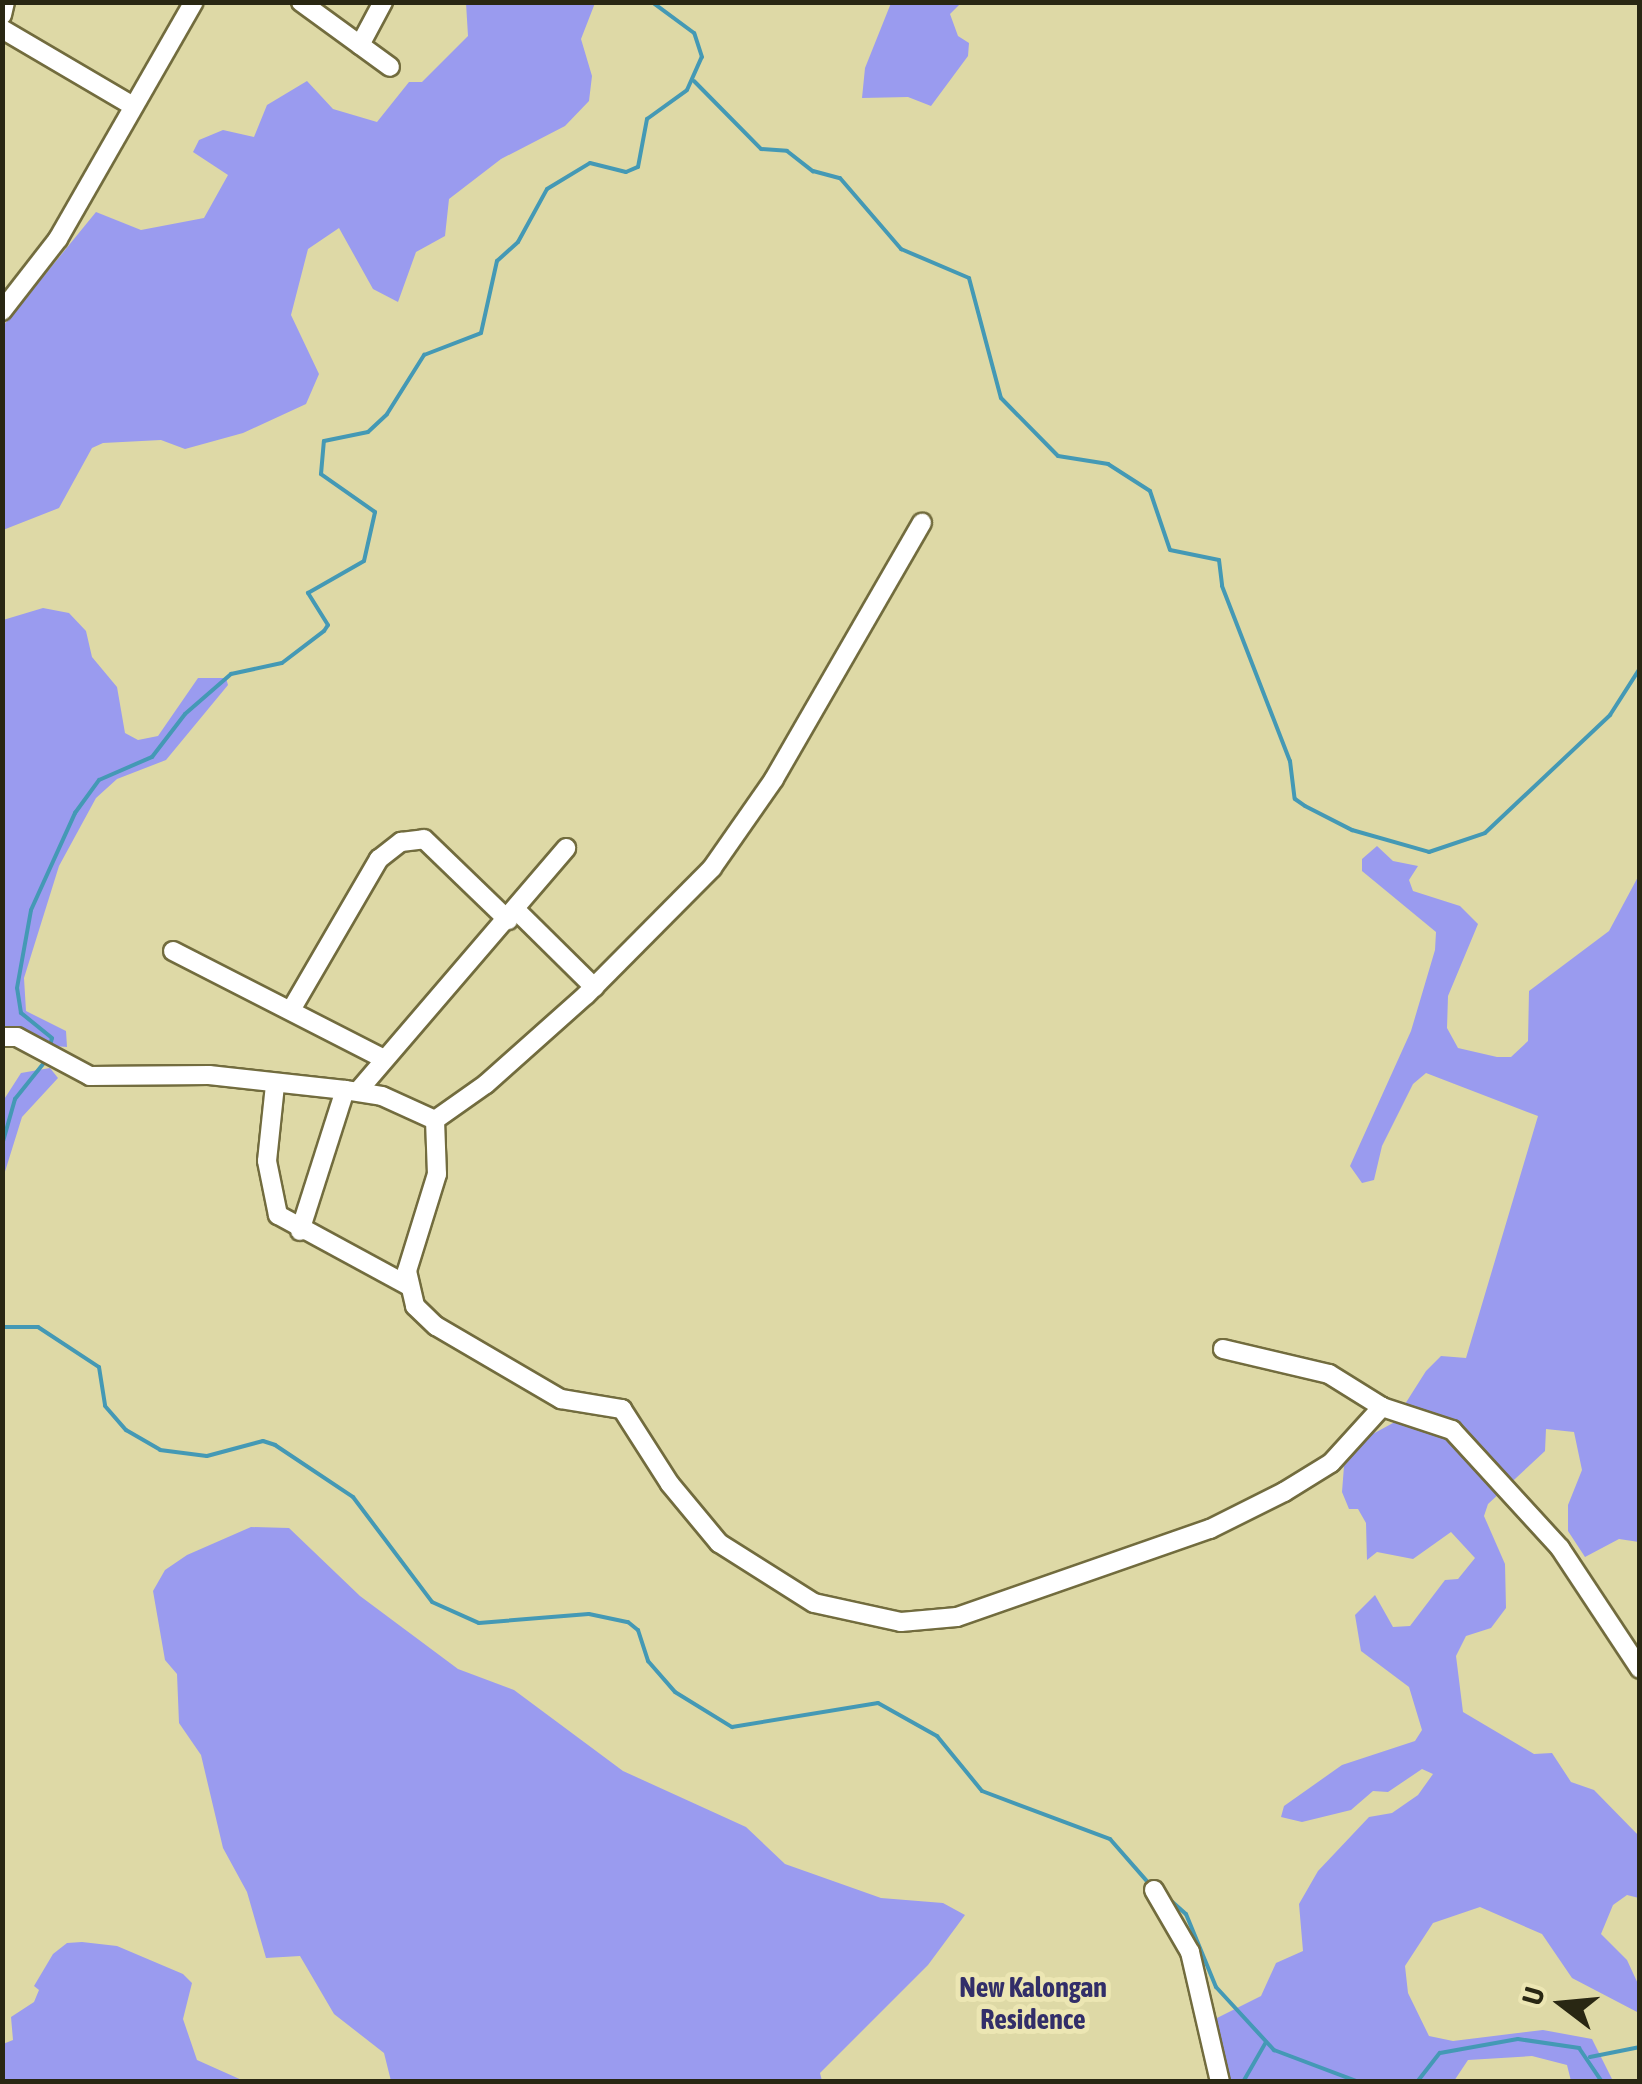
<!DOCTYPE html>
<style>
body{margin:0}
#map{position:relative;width:1642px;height:2084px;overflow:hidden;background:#ded9a6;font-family:"Asap Condensed",sans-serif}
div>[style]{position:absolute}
.forest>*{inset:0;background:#9a9bef}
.stream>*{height:4px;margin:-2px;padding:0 2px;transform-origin:2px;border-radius:2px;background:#4499b5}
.roads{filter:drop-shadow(2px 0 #726c3e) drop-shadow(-2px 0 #726c3e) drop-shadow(0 2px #726c3e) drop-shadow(0 -2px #726c3e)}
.minor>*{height:18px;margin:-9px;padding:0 9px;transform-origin:9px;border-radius:9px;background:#fff}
span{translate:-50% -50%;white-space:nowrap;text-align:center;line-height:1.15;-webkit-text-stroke:10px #ece6b3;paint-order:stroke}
.neighbourhood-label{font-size:28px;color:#322e69;font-weight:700}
.frame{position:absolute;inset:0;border:5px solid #292713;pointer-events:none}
.north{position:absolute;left:1512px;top:1954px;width:100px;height:100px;-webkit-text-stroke:8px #ece6b3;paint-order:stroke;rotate:286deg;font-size:28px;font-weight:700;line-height:40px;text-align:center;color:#292713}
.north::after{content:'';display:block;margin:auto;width:35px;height:45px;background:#292713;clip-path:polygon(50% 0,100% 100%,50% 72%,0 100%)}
</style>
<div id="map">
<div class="forest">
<div style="clip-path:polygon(466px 3px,595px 3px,581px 39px,592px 76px,589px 101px,565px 126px,501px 159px,449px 199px,445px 236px,416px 252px,398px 302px,373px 289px,339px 228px,308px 249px,291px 315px,319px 374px,306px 404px,243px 433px,185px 449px,161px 440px,103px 443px,92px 448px,59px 508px,3px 530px,3px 326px,96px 212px,141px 230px,204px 218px,228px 175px,193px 152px,199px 140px,223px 130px,254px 137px,267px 105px,307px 81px,333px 109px,377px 122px,409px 82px,422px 82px,468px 36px)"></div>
<div style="clip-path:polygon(891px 3px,961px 3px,950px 14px,958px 36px,969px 43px,968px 56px,931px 106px,908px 97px,862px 98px,865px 68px)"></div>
<div style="clip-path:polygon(43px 608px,69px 613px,86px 631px,92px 657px,117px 687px,125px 733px,138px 740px,158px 736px,198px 678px,226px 678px,228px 685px,166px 760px,117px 779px,96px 798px,59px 866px,24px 978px,26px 1011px,66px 1031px,67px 1047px,3px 1042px,3px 620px)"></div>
<div style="clip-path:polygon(1377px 846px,1393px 861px,1418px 866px,1409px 880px,1413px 891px,1460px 906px,1478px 924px,1448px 996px,1447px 1028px,1458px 1048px,1497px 1057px,1511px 1057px,1528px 1041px,1529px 991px,1609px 931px,1639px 875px,1639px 1542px,1619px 1539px,1585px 1557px,1568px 1531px,1568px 1505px,1582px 1470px,1574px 1432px,1546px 1429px,1545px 1451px,1488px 1504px,1484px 1516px,1505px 1564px,1506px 1608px,1491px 1628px,1466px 1636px,1456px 1656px,1463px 1712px,1534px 1754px,1552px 1753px,1571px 1782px,1594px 1790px,1639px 1836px,1639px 1898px,1627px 1895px,1613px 1905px,1601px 1934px,1627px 1960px,1639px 1986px,1639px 2013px,1572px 1978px,1542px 1934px,1480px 1907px,1433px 1923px,1405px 1966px,1408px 1993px,1429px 2036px,1453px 2041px,1543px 2030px,1592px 2039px,1613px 2081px,1571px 2081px,1567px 2065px,1532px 2056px,1468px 2060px,1454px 2081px,1218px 2081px,1203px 2025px,1261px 1996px,1276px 1963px,1303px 1951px,1299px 1904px,1318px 1871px,1369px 1817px,1392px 1813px,1418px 1795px,1433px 1774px,1422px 1769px,1388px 1792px,1373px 1791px,1351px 1810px,1302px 1822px,1281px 1817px,1284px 1806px,1342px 1765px,1415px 1741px,1422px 1730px,1409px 1687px,1361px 1651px,1355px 1615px,1375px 1595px,1393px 1627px,1410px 1626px,1445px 1580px,1458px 1579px,1475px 1558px,1451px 1532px,1413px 1559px,1377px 1552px,1367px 1560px,1366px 1523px,1358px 1509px,1349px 1509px,1342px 1492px,1344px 1466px,1369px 1436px,1393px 1423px,1426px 1371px,1441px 1356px,1466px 1358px,1538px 1116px,1426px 1073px,1413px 1084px,1382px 1146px,1374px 1180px,1362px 1183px,1350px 1166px,1411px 1031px,1435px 950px,1436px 932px,1362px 871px,1362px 859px)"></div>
<div style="clip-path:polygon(50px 1068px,58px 1078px,22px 1117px,3px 1178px,3px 1101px,21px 1073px)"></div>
<div style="clip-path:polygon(251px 1527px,289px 1528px,360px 1596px,458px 1669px,514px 1690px,623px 1771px,746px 1827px,785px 1864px,881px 1898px,943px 1903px,965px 1915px,928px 1965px,820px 2073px,822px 2081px,391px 2081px,384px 2053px,334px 2014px,300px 1956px,266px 1958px,247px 1892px,223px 1848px,201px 1755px,179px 1723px,177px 1674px,165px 1660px,153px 1591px,165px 1570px,187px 1555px)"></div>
<div style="clip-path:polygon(82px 1942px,117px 1946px,183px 1974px,192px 1983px,183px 2019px,197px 2060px,244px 2081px,3px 2081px,3px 2044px,13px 2040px,11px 2017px,34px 2002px,39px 1990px,34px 1986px,53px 1954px,67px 1943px)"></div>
</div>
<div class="stream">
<div style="left:694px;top:81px;width:95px;rotate:45.4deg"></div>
<div style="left:761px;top:149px;width:26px;rotate:4deg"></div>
<div style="left:787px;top:151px;width:33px;rotate:38deg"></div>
<div style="left:813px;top:171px;width:28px;rotate:15deg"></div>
<div style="left:840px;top:178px;width:94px;rotate:49.3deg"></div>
<div style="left:901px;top:249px;width:74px;rotate:23.1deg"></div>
<div style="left:969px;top:278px;width:124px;rotate:75.1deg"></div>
<div style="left:1001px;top:398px;width:81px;rotate:45.5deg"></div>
<div style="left:1058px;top:456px;width:51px;rotate:9.1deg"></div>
<div style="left:1108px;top:464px;width:50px;rotate:32.7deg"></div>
<div style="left:1150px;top:491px;width:62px;rotate:71.3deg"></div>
<div style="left:1170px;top:550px;width:50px;rotate:11.5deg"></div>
<div style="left:1219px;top:560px;width:26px;rotate:83deg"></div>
<div style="left:1222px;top:586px;width:188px;rotate:68.8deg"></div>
<div style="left:1290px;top:761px;width:38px;rotate:83deg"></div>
<div style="left:1295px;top:799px;width:12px;rotate:35deg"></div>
<div style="left:1305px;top:806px;width:53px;rotate:27.1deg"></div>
<div style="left:1352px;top:830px;width:80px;rotate:15.9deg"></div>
<div style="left:1429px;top:852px;width:59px;rotate:-18.7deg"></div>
<div style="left:1485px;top:833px;width:172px;rotate:-43.3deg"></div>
<div style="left:1610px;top:715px;width:56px;rotate:-57.4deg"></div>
<div style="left:49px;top:1050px;width:12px;rotate:-76deg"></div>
<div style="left:52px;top:1038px;width:40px;rotate:-141deg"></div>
<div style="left:21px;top:1013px;width:25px;rotate:-99deg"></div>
<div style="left:17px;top:988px;width:79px;rotate:-79.8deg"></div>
<div style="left:31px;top:910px;width:107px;rotate:-65.6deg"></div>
<div style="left:75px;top:813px;width:41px;rotate:-54deg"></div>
<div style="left:99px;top:780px;width:58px;rotate:-23.5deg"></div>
<div style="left:152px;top:757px;width:54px;rotate:-52.5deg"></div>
<div style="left:185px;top:714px;width:61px;rotate:-41deg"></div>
<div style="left:231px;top:674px;width:52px;rotate:-12.2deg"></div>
<div style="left:282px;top:663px;width:53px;rotate:-37.3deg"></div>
<div style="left:324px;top:631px;width:7px;rotate:-56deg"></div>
<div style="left:328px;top:625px;width:38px;rotate:-122deg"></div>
<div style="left:308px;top:593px;width:64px;rotate:-29.7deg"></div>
<div style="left:364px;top:561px;width:50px;rotate:-77.3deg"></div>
<div style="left:375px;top:512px;width:66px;rotate:-144.9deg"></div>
<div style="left:321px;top:474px;width:33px;rotate:-85deg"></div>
<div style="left:324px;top:441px;width:45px;rotate:-11.6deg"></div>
<div style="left:368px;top:432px;width:26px;rotate:-43deg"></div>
<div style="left:387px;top:414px;width:70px;rotate:-57.9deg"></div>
<div style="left:424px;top:355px;width:61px;rotate:-21.1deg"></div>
<div style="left:481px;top:333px;width:74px;rotate:-77.5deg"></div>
<div style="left:497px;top:261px;width:28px;rotate:-42deg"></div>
<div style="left:518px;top:242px;width:60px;rotate:-61.3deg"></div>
<div style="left:547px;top:189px;width:50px;rotate:-31.2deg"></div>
<div style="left:590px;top:163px;width:37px;rotate:14deg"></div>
<div style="left:626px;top:172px;width:13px;rotate:-23deg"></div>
<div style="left:638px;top:167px;width:49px;rotate:-79.4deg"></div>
<div style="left:647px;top:119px;width:49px;rotate:-35.9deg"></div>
<div style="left:687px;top:90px;width:36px;rotate:-66deg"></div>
<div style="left:702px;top:57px;width:25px;rotate:-108deg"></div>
<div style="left:694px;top:33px;width:52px;rotate:-143.6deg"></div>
<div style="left:2px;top:1145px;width:48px;rotate:-74.2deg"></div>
<div style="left:15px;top:1099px;width:51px;rotate:-51.3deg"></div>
<div style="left:2px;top:1327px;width:36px"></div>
<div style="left:38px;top:1327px;width:73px;rotate:33.3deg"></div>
<div style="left:99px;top:1367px;width:39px;rotate:81deg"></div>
<div style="left:105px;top:1406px;width:32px;rotate:49deg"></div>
<div style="left:126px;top:1430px;width:39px;rotate:30deg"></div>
<div style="left:160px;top:1450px;width:47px;rotate:7.3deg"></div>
<div style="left:207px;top:1456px;width:58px;rotate:-15deg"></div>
<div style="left:263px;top:1441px;width:13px;rotate:18deg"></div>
<div style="left:275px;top:1445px;width:94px;rotate:33.7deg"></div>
<div style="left:353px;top:1497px;width:131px;rotate:53deg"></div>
<div style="left:432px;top:1602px;width:51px;rotate:24.1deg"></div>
<div style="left:479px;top:1623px;width:110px;rotate:-4.7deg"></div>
<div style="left:589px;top:1614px;width:40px;rotate:12deg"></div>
<div style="left:628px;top:1622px;width:13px;rotate:39deg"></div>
<div style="left:638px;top:1630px;width:33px;rotate:72deg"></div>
<div style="left:648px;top:1661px;width:41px;rotate:48.9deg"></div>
<div style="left:675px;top:1692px;width:67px;rotate:31.6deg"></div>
<div style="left:732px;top:1727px;width:148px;rotate:-9.3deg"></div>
<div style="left:878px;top:1703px;width:68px;rotate:29.2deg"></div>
<div style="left:937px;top:1736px;width:71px;rotate:50.7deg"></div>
<div style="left:982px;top:1791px;width:137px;rotate:20.6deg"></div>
<div style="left:1110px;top:1839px;width:64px;rotate:48.8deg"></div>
<div style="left:1168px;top:1898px;width:24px;rotate:42deg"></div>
<div style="left:1186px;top:1914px;width:79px;rotate:67.7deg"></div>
<div style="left:1216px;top:1987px;width:86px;rotate:47.4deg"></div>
<div style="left:1274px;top:2050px;width:91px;rotate:20.6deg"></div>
<div style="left:1590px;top:2057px;width:51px;rotate:-11.3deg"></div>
<div style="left:1243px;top:2082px;width:46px;rotate:-60.1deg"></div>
<div style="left:1417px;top:2082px;width:37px;rotate:-52deg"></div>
<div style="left:1440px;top:2053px;width:79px;rotate:-10.2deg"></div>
<div style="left:1518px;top:2039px;width:62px;rotate:8.4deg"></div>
<div style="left:1579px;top:2048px;width:41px;rotate:55.9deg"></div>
</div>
<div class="roads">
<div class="minor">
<div style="left:301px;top:2px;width:110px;rotate:36.1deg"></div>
<div style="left:2px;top:15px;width:13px;rotate:-77deg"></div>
<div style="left:2px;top:29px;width:148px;rotate:30.4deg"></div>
<div style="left:360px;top:45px;width:49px;rotate:-61.9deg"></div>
<div style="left:2px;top:311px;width:91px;rotate:-52.1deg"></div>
<div style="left:58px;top:239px;width:273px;rotate:-60.2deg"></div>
<div style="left:516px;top:910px;width:110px;rotate:44.6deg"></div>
<div style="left:173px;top:951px;width:235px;rotate:27.1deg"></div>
<div style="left:291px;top:1010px;width:175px;rotate:-59.8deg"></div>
<div style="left:379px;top:859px;width:28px;rotate:-38deg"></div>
<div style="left:401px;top:842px;width:23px;rotate:-7deg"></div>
<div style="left:424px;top:839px;width:117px;rotate:44deg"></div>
<div style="left:2px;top:1037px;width:15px"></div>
<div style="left:17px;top:1037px;width:83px;rotate:28.1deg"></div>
<div style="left:90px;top:1076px;width:119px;rotate:-0.5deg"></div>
<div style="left:209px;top:1075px;width:137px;rotate:6.3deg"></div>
<div style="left:345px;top:1090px;width:37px;rotate:9deg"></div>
<div style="left:382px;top:1096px;width:58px;rotate:24.4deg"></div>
<div style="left:435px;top:1120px;width:54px;rotate:87.9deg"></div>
<div style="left:437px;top:1174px;width:102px;rotate:107.2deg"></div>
<div style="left:407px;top:1271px;width:36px;rotate:77deg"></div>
<div style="left:415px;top:1306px;width:29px;rotate:44deg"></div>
<div style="left:436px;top:1326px;width:145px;rotate:30.3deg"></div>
<div style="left:561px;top:1399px;width:62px;rotate:9.3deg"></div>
<div style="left:622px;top:1409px;width:89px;rotate:57.4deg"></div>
<div style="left:670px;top:1484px;width:77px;rotate:50.3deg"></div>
<div style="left:719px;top:1543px;width:112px;rotate:32.3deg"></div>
<div style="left:814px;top:1603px;width:89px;rotate:12.3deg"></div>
<div style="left:901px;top:1622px;width:56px;rotate:-5.1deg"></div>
<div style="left:957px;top:1617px;width:268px;rotate:-19.2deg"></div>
<div style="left:1210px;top:1529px;width:83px;rotate:-26.6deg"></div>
<div style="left:1284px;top:1492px;width:55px;rotate:-31.7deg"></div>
<div style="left:1331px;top:1463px;width:76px;rotate:-47.7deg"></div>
<div style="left:1382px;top:1407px;width:74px;rotate:18.2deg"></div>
<div style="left:1452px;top:1430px;width:160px;rotate:47.5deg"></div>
<div style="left:1560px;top:1548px;width:145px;rotate:56.5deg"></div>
<div style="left:275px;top:1085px;width:76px;rotate:96deg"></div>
<div style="left:267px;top:1161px;width:55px;rotate:78.5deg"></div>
<div style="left:278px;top:1215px;width:147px;rotate:28.5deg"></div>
<div style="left:358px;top:1091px;width:320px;rotate:-49.4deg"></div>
<div style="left:435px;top:1120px;width:62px;rotate:-35.2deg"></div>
<div style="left:486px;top:1084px;width:134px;rotate:-41.7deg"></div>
<div style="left:586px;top:995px;width:179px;rotate:-45.2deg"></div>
<div style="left:712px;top:868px;width:108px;rotate:-55.1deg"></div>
<div style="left:774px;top:779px;width:296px;rotate:-60deg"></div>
<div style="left:300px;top:1231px;width:148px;rotate:-72.3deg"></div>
<div style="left:1223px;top:1349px;width:109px;rotate:13.3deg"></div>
<div style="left:1329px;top:1374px;width:62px;rotate:31.9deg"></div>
<div style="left:1154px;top:1890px;width:72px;rotate:59.9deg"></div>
<div style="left:1190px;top:1952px;width:133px;rotate:77deg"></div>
</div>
</div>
<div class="neighbourhood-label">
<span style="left:1033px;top:2003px">New Kalongan<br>Residence</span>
</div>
<div class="frame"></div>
<div class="north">U</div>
</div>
